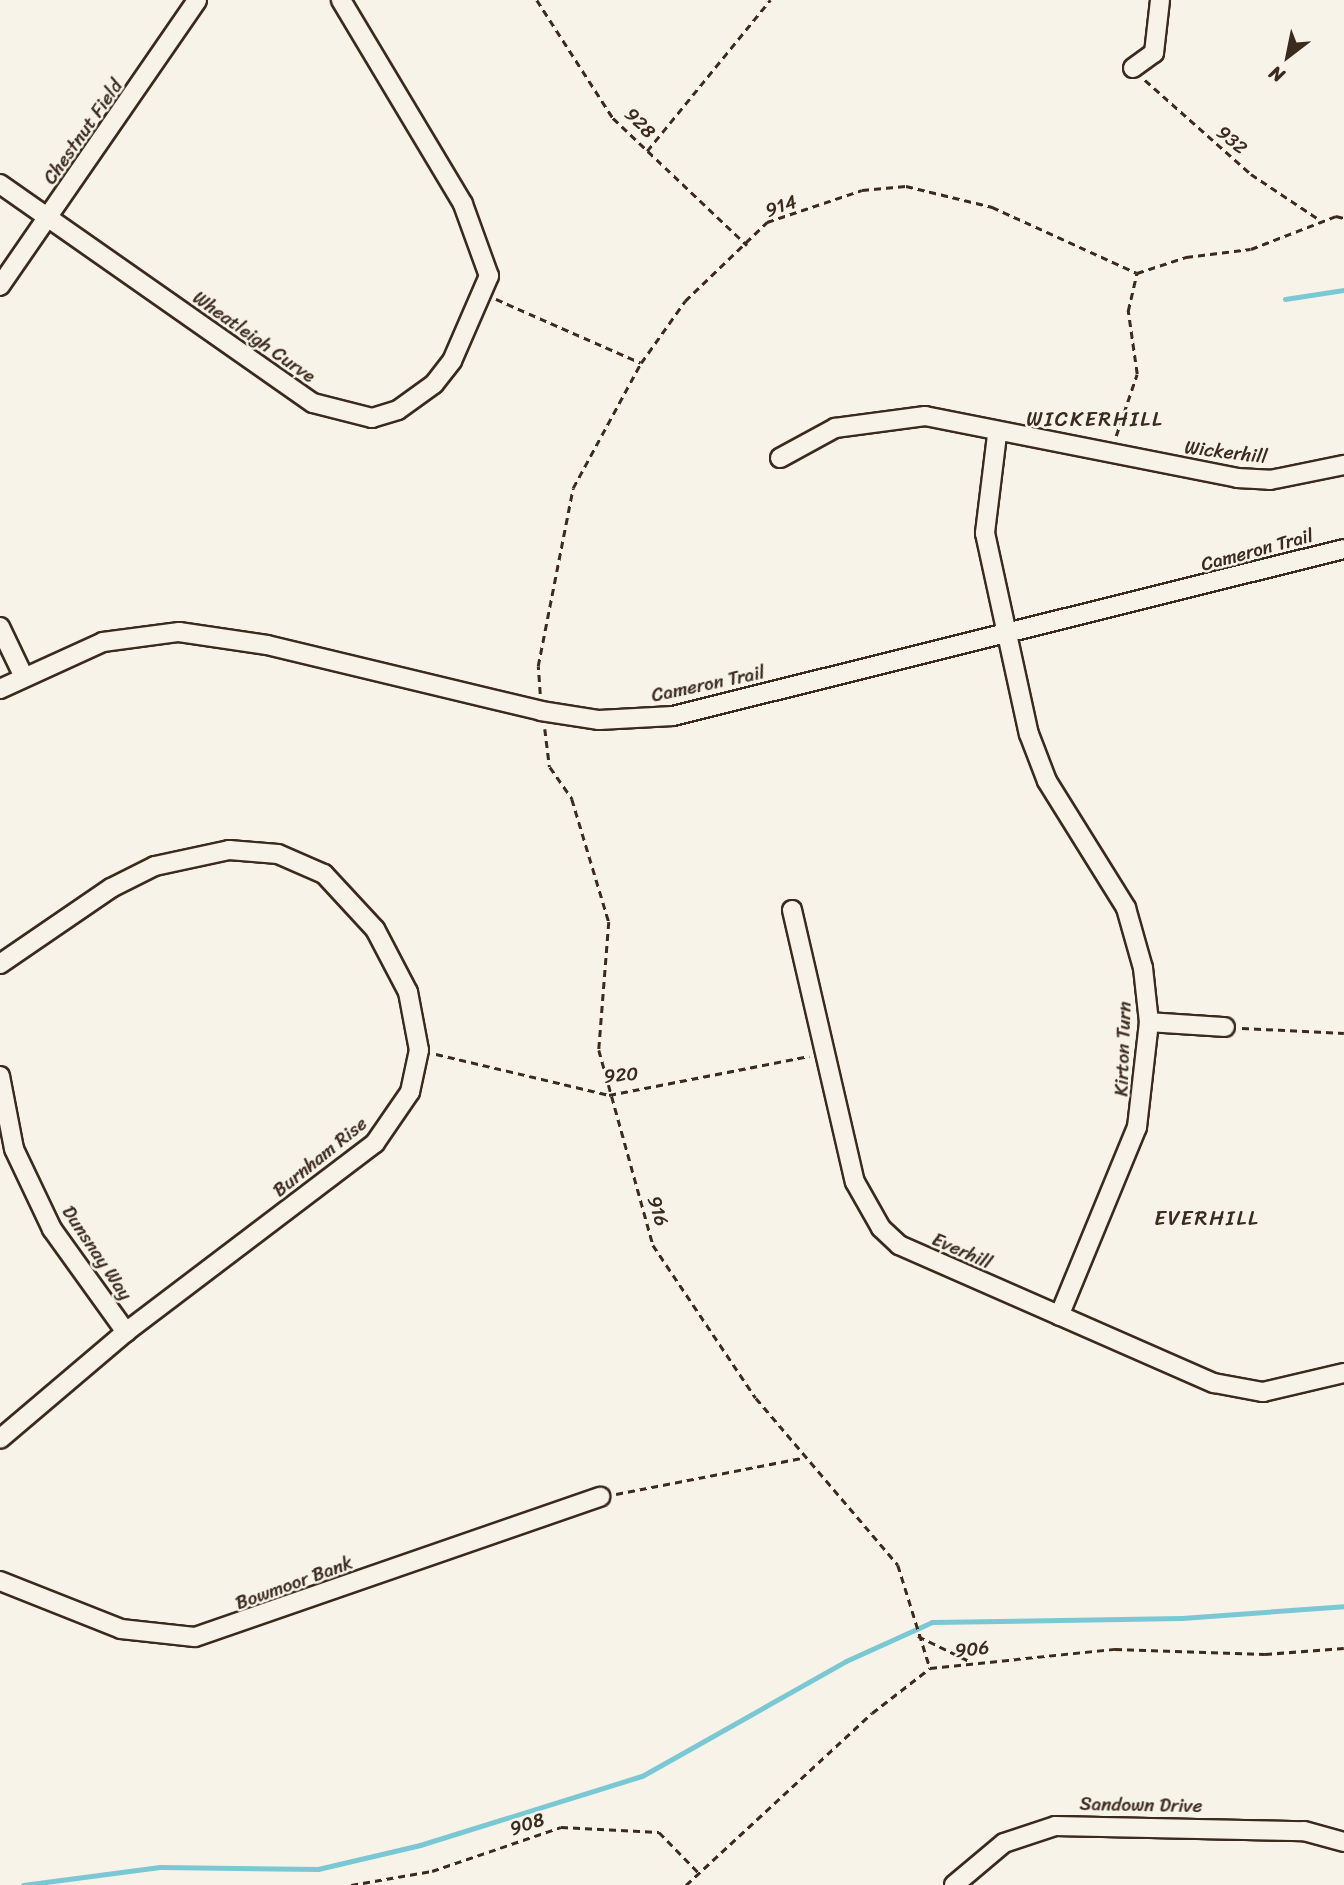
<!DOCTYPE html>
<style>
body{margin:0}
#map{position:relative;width:1344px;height:1885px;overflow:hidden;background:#f7f3e8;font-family:Sriracha,sans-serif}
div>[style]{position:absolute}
.stream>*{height:5px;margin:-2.5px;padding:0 2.5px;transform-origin:2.5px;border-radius:2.5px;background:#79c8d4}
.path>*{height:2.5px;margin-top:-1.25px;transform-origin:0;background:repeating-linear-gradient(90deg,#3b2a1e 0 7px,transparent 0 12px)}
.roads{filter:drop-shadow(2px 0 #3b2a1e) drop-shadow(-2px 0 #3b2a1e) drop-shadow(0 2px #3b2a1e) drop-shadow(0 -2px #3b2a1e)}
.minor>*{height:18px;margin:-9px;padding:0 9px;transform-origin:9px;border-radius:9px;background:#f7f3e8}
span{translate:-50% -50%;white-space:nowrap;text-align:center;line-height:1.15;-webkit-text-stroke:5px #f7f3e8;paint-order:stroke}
.street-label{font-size:19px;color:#3b2a1e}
.neighbourhood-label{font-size:21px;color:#3b2a1e;letter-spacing:2px}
.north{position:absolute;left:1253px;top:21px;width:70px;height:70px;-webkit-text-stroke:5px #f7f3e8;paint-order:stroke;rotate:212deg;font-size:19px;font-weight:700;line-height:28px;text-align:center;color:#3b2a1e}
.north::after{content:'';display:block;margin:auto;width:24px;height:32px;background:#3b2a1e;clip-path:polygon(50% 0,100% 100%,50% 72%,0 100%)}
</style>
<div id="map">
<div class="stream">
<div style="left:1285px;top:299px;width:60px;rotate:-8.7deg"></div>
<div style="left:23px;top:1885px;width:138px;rotate:-7.5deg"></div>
<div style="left:160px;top:1867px;width:158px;rotate:0.7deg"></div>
<div style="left:318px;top:1869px;width:105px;rotate:-13.2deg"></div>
<div style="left:420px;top:1845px;width:232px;rotate:-17.3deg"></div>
<div style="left:642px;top:1776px;width:234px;rotate:-29.4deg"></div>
<div style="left:846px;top:1661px;width:94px;rotate:-24.4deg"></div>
<div style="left:932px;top:1622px;width:250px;rotate:-0.9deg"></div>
<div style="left:1182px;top:1618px;width:162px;rotate:-4.2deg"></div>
</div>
<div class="path">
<div style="left:537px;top:0;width:140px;rotate:57.2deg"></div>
<div style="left:613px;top:118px;width:185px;rotate:43.5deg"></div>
<div style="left:1145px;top:80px;width:142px;rotate:41.6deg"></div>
<div style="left:1251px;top:174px;width:83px;rotate:33.7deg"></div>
<div style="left:647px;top:151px;width:195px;rotate:-50.8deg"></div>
<div style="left:496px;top:299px;width:158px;rotate:23.8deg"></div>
<div style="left:1116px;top:436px;width:65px;rotate:-71.3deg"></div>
<div style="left:1137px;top:374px;width:64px;rotate:-98.1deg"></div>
<div style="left:1128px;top:311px;width:39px;rotate:-77deg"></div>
<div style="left:540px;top:694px;width:28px;rotate:-94deg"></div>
<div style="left:538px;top:666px;width:181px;rotate:-78.9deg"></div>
<div style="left:573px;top:488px;width:142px;rotate:-61.5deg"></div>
<div style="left:641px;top:363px;width:76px;rotate:-54.6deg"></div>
<div style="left:685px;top:301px;width:114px;rotate:-43.9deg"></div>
<div style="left:767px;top:222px;width:100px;rotate:-18.6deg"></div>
<div style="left:862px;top:190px;width:44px;rotate:-5.2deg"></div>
<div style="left:906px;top:186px;width:89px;rotate:13.7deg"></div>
<div style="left:992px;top:207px;width:159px;rotate:24.5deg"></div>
<div style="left:1137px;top:273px;width:52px;rotate:-18.1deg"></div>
<div style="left:1186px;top:257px;width:65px;rotate:-7deg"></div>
<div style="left:1251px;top:249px;width:91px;rotate:-21.2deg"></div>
<div style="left:1336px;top:216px;width:8px;rotate:14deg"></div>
<div style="left:545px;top:729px;width:38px;rotate:83deg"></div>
<div style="left:550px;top:767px;width:39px;rotate:55deg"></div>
<div style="left:572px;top:799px;width:128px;rotate:73.3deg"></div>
<div style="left:609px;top:922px;width:128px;rotate:94.5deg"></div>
<div style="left:599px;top:1050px;width:202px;rotate:74.5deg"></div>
<div style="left:653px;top:1245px;width:184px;rotate:56.1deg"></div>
<div style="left:756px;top:1398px;width:219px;rotate:49.6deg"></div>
<div style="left:898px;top:1565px;width:108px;rotate:72.7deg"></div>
<div style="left:1242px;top:1028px;width:102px;rotate:2.8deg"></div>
<div style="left:436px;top:1054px;width:178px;rotate:13.3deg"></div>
<div style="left:609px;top:1095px;width:204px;rotate:-11deg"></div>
<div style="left:616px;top:1494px;width:189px;rotate:-11deg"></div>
<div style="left:918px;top:1636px;width:59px;rotate:26.1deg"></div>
<div style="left:351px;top:1885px;width:82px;rotate:-9.8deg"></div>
<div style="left:432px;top:1871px;width:136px;rotate:-18.8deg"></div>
<div style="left:561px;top:1827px;width:98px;rotate:2.9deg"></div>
<div style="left:659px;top:1832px;width:57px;rotate:45.7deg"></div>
<div style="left:686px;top:1885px;width:253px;rotate:-42.8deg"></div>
<div style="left:872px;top:1713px;width:73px;rotate:-37.8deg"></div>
<div style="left:930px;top:1668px;width:186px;rotate:-5.9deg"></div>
<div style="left:1115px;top:1649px;width:150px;rotate:1.9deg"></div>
<div style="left:1265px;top:1654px;width:79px;rotate:-4.3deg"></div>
</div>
<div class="roads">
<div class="minor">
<div style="left:1133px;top:68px;width:26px;rotate:-36deg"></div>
<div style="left:1154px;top:53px;width:53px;rotate:-83.5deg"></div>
<div style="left:0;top:184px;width:382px;rotate:35deg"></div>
<div style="left:313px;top:403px;width:61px;rotate:14.3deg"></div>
<div style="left:372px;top:418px;width:27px;rotate:-17deg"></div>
<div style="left:398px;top:410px;width:44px;rotate:-35.8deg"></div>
<div style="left:434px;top:384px;width:29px;rotate:-52deg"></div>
<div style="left:452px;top:361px;width:93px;rotate:-66.5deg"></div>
<div style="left:489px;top:276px;width:77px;rotate:-109.9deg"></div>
<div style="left:463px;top:204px;width:238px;rotate:-120.9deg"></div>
<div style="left:0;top:286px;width:347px;rotate:-55.4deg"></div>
<div style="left:997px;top:435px;width:99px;rotate:97deg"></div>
<div style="left:985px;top:533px;width:206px;rotate:77.7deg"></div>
<div style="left:1029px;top:734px;width:50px;rotate:69deg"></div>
<div style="left:1047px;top:781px;width:150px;rotate:58.1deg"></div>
<div style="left:1126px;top:908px;width:62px;rotate:74.2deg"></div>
<div style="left:1143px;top:968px;width:54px;rotate:83.7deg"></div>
<div style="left:1149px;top:1022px;width:106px;rotate:96.5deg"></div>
<div style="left:1137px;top:1127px;width:204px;rotate:112.4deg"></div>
<div style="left:780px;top:458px;width:63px;rotate:-28.6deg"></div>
<div style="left:835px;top:428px;width:91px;rotate:-7.6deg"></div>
<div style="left:925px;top:416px;width:318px;rotate:11.2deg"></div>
<div style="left:1237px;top:478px;width:33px;rotate:3deg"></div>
<div style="left:1270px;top:480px;width:76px;rotate:-11.5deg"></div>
<div style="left:0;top:627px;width:53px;rotate:64.4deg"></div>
<div style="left:0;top:689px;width:113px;rotate:-24.5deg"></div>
<div style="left:103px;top:642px;width:77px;rotate:-7.5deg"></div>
<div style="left:179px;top:632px;width:89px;rotate:8.4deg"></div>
<div style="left:267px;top:645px;width:282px;rotate:13.5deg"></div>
<div style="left:541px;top:711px;width:59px;rotate:8.8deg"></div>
<div style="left:599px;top:720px;width:74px;rotate:-3.1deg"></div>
<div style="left:673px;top:716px;width:691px;rotate:-13.98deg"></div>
<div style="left:792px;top:910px;width:279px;rotate:77deg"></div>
<div style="left:855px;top:1182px;width:53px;rotate:60.5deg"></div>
<div style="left:881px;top:1228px;width:25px;rotate:43deg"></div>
<div style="left:899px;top:1245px;width:344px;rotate:23.7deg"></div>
<div style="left:1214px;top:1383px;width:50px;rotate:10.4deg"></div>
<div style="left:1263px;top:1392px;width:83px;rotate:-13.2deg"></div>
<div style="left:0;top:964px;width:135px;rotate:-34.4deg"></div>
<div style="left:111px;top:888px;width:49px;rotate:-26.6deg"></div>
<div style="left:155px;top:866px;width:76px;rotate:-12.2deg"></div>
<div style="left:229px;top:850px;width:49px;rotate:4.7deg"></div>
<div style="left:278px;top:854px;width:50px;rotate:23.5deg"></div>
<div style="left:324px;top:874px;width:75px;rotate:47.2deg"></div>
<div style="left:375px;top:929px;width:71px;rotate:62.4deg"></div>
<div style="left:408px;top:992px;width:59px;rotate:79.3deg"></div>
<div style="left:419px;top:1050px;width:43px;rotate:102.1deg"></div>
<div style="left:410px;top:1092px;width:62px;rotate:124.5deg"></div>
<div style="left:375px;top:1143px;width:313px;rotate:142.8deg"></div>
<div style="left:126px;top:1332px;width:165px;rotate:139.7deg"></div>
<div style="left:1149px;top:1022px;width:76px;rotate:3.8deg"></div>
<div style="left:0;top:1076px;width:74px;rotate:79.1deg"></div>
<div style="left:14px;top:1149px;width:89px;rotate:64.6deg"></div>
<div style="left:52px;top:1229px;width:127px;rotate:54.3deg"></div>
<div style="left:0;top:1581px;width:130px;rotate:21.6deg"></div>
<div style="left:121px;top:1629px;width:74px;rotate:6.2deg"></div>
<div style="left:195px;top:1637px;width:429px;rotate:-19.1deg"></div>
<div style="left:954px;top:1885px;width:65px;rotate:-40deg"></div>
<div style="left:1004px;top:1843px;width:54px;rotate:-18.4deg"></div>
<div style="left:1055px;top:1826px;width:249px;rotate:1.2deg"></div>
<div style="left:1304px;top:1831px;width:41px;rotate:15.4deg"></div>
</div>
</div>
<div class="street-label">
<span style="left:640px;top:123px;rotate:46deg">928</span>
<span style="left:83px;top:132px;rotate:-55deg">Chestnut Field</span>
<span style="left:1232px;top:140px;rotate:40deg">932</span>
<span style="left:781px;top:206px;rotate:-19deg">914</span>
<span style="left:254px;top:337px;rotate:35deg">Wheatleigh Curve</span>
<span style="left:1226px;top:452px;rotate:7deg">Wickerhill</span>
<span style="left:1257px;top:550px;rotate:-15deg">Cameron Trail</span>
<span style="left:708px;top:684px;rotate:-12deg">Cameron Trail</span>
<span style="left:1123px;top:1049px;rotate:-88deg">Kirton Turn</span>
<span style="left:621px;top:1075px;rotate:-5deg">920</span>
<span style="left:320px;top:1157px;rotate:-39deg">Burnham Rise</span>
<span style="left:658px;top:1211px;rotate:73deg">916</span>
<span style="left:962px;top:1251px;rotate:24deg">Everhill</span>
<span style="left:97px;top:1253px;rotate:56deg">Dunsnay Way</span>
<span style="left:294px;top:1583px;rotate:-20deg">Bowmoor Bank</span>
<span style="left:972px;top:1649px;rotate:-6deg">906</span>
<span style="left:1141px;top:1805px;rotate:1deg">Sandown Drive</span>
<span style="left:527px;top:1824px;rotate:-18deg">908</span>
</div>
<div class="neighbourhood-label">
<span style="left:1095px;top:419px">WICKERHILL</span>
<span style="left:1207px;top:1218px">EVERHILL</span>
</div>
<div class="north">N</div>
</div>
